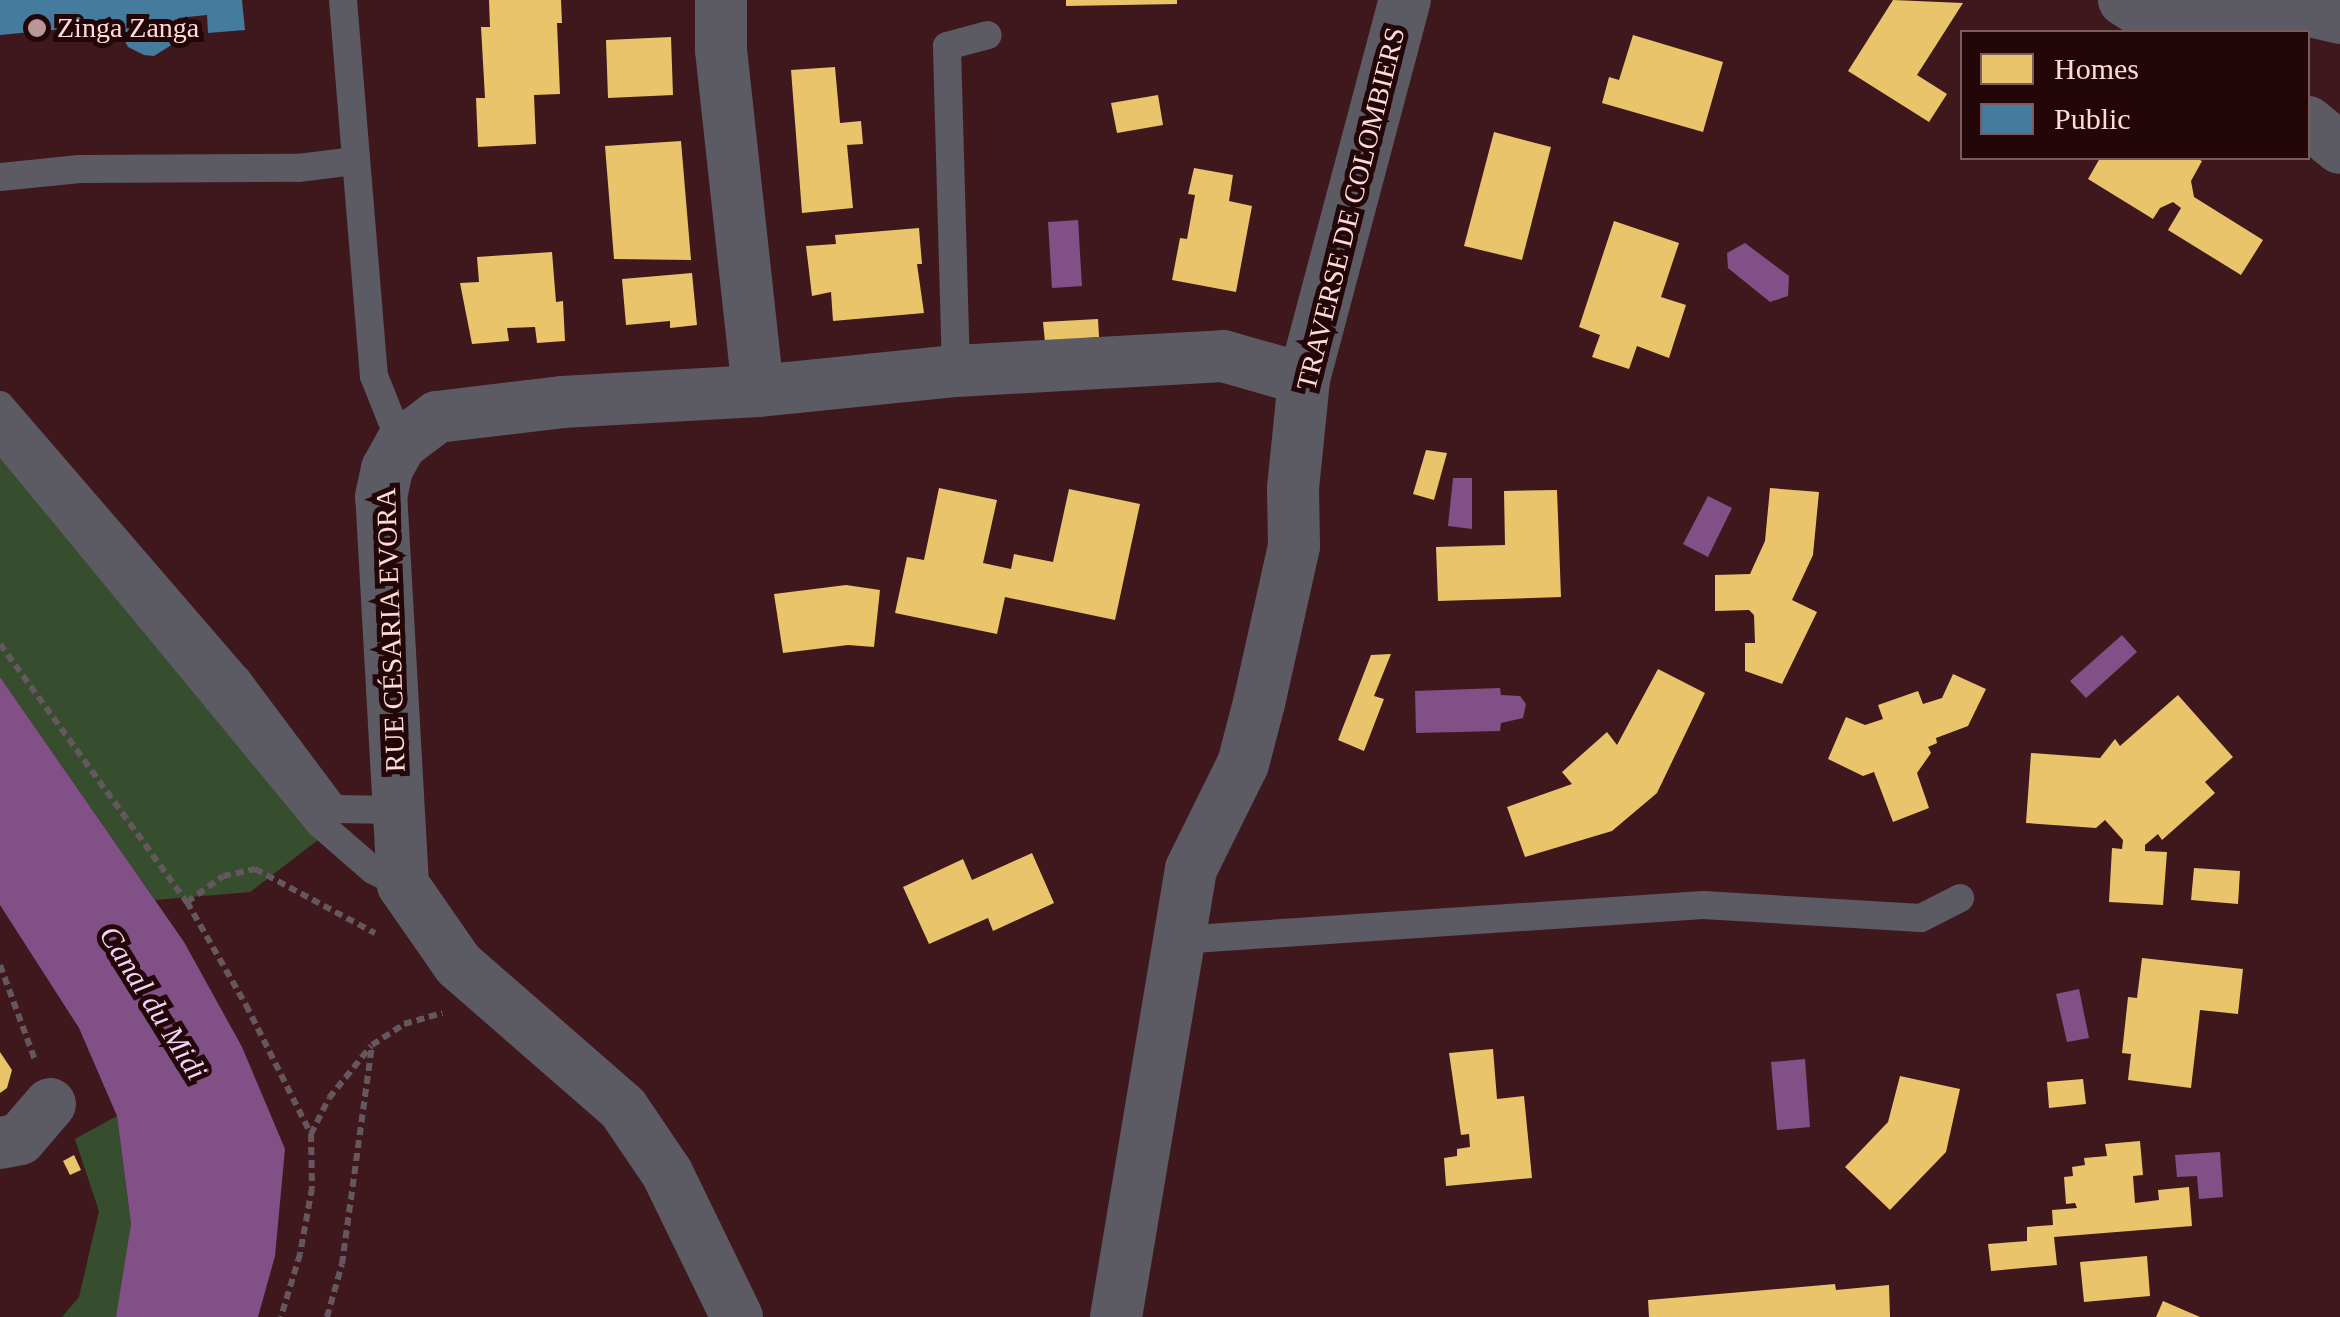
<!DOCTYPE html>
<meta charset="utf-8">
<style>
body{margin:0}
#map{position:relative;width:2340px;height:1317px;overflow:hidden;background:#3f181e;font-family:Georgia,serif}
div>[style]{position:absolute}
.green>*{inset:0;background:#374e2e}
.water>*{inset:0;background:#805086}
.homes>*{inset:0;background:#e9c46a}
.public>*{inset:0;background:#457b9d}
.path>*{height:6px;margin-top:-3px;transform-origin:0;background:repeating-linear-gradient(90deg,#64575d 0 8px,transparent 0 13px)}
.service>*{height:28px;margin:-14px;padding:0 14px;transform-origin:14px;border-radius:14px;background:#5c5b64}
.minor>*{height:52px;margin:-26px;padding:0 26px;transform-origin:26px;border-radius:26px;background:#5c5b64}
.dots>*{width:28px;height:28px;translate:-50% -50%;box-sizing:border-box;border:5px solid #230608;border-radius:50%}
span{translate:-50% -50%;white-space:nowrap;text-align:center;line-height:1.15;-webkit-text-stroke:10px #230608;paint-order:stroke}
.poi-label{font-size:28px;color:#fedad9}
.left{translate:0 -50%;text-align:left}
.street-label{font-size:28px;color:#fedad9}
.water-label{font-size:30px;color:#f1d4f6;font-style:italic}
.legend{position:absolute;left:1960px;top:30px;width:350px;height:130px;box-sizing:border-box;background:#230608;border:2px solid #7b5b5c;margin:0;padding:12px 18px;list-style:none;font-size:30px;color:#fedad9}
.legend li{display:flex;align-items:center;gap:20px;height:50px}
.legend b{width:50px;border:2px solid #7b5b5c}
</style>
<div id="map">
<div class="green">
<div style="clip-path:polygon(0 455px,318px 840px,250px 892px,155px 900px,0 677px)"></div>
<div style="clip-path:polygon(117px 1116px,131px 1224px,120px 1309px,116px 1317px,62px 1317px,79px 1297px,99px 1211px,75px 1139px)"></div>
</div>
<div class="water">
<div style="clip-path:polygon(1078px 220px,1082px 286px,1052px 288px,1048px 222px)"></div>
<div style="clip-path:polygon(1745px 243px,1789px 276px,1788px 296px,1770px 302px,1728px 268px,1727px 253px)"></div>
<div style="clip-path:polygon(1453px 478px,1472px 478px,1472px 529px,1448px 526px)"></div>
<div style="clip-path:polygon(1708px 496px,1732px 508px,1708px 557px,1683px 544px)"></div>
<div style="clip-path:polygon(2122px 635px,2137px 652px,2086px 698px,2070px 681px)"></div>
<div style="clip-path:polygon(0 677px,184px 942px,242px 1047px,285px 1149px,275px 1256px,258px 1317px,116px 1317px,131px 1224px,117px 1116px,79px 1028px,0 905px)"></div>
<div style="clip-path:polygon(1500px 688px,1501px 695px,1520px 696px,1526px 704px,1523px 718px,1501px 723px,1500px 731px,1416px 733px,1415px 691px)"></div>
<div style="clip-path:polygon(2079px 989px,2089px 1038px,2067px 1042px,2056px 994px)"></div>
<div style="clip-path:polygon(1805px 1059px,1810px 1127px,1777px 1130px,1771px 1062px)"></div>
<div style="clip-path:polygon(2220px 1152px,2223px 1197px,2199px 1199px,2197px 1176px,2177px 1177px,2175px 1155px)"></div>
</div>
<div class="homes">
<div style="clip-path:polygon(489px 0,561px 0,562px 23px,557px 23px,560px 94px,534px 95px,536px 144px,478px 147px,476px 98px,485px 98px,481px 27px,490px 27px)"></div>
<div style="clip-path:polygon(1066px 0,1177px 0,1177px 4px,1066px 6px)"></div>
<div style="clip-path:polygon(1893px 0,1963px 3px,1917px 75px,1947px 94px,1929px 122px,1848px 71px)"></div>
<div style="clip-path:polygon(1633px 35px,1723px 62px,1703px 132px,1602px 103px,1609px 77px,1619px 80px)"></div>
<div style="clip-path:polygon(671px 37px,673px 95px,608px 98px,606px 40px)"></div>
<div style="clip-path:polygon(835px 67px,840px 123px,861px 121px,863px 144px,847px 145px,853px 208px,802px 213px,791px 70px)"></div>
<div style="clip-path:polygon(1158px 95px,1163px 125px,1117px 133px,1111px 103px)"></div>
<div style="clip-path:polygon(1494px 132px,1551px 147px,1522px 260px,1464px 246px)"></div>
<div style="clip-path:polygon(681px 141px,691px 260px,614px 259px,605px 146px)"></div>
<div style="clip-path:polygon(2100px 158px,2196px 158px,2202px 161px,2191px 181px,2194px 197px,2263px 240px,2241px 275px,2168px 230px,2181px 208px,2173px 202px,2160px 208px,2153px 219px,2088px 179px)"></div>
<div style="clip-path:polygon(1194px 168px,1233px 175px,1229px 201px,1252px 206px,1236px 292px,1172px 280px,1180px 238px,1187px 239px,1195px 195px,1188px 194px)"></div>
<div style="clip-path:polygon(1614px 221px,1679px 243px,1661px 297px,1686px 305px,1669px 358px,1637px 346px,1629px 369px,1592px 357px,1600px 335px,1579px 327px)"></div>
<div style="clip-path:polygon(919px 228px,922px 264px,917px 264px,924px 313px,833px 321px,831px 292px,812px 296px,806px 246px,836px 244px,835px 235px)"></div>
<div style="clip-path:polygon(552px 252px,556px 302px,563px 301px,565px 341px,537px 343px,535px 327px,507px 328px,509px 341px,472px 344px,460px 283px,479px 282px,477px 257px)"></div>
<div style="clip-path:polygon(692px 273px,697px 325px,670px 328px,670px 321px,626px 325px,622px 279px)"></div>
<div style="clip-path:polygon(1098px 319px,1099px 337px,1045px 342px,1043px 322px)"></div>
<div style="clip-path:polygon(1426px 450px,1447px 453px,1434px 500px,1413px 494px)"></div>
<div style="clip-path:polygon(939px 488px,997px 500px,983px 563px,1011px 569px,1014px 554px,1053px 562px,1069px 489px,1140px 504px,1115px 620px,1005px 597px,997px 634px,895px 613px,907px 557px,924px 560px)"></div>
<div style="clip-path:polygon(1770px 488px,1819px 492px,1813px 555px,1792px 600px,1817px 612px,1782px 684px,1745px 671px,1745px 643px,1755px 643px,1754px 615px,1749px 610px,1715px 611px,1715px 575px,1750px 574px,1765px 541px)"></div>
<div style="clip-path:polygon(1557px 490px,1561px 597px,1438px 601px,1436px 547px,1505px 545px,1504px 491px)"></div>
<div style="clip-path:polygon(846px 585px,880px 590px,874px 647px,848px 645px,783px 653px,774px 594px)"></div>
<div style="clip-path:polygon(1391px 654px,1374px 696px,1384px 699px,1364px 751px,1338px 740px,1371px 655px)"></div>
<div style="clip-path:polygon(1658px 669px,1705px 693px,1657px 793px,1612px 831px,1525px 857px,1507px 807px,1572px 784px,1562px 772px,1607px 732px,1617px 745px)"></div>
<div style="clip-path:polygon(1953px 674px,1986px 689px,1968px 726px,1936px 738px,1937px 743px,1928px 747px,1931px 753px,1917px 773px,1929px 808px,1893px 822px,1874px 772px,1863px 776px,1828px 759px,1846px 717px,1865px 725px,1883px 719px,1878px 705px,1918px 691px,1923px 704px,1942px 698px)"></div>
<div style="clip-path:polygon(2178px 695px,2233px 757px,2205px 782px,2215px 793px,2162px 840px,2158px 834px,2145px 845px,2145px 851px,2167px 852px,2163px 905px,2109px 902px,2112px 848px,2122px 849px,2123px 840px,2105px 820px,2096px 828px,2026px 823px,2031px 753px,2100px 758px,2115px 739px,2120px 746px)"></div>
<div style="clip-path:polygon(1032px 853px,1054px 903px,993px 931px,988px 918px,929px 944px,903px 887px,963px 859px,972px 880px)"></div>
<div style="clip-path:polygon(2194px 868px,2240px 871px,2238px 904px,2191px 900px)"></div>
<div style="clip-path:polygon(2142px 958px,2243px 969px,2238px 1014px,2200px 1010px,2191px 1088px,2128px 1080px,2131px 1054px,2122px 1053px,2128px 997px,2137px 998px)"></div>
<div style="clip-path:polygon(1493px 1049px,1497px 1099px,1524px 1096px,1532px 1178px,1446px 1186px,1444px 1158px,1457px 1156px,1457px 1149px,1470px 1147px,1469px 1134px,1461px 1135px,1449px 1053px)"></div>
<div style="clip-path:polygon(0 1052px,12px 1070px,7px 1088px,0 1093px)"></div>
<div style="clip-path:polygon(1900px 1076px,1960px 1089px,1946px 1152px,1890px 1210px,1845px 1167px,1888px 1122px)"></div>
<div style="clip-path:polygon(2083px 1079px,2086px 1104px,2049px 1108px,2047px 1082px)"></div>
<div style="clip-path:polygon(2140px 1141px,2143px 1175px,2133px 1176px,2135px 1203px,2159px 1200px,2158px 1190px,2189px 1187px,2192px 1226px,2054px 1237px,2057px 1265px,1991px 1271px,1988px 1244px,2027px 1241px,2027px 1227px,2053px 1225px,2052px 1210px,2077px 1208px,2075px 1203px,2066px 1204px,2064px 1177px,2073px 1176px,2072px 1167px,2085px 1165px,2084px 1158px,2107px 1156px,2105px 1144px)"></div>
<div style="clip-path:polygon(74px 1155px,81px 1170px,70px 1175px,63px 1161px)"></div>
<div style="clip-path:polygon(2147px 1256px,2150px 1296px,2084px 1302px,2080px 1262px)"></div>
<div style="clip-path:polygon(1835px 1284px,1836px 1290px,1889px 1285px,1890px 1317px,1649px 1317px,1648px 1300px)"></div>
<div style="clip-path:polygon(2163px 1301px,2200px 1317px,2156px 1317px)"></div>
</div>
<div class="public">
<div style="clip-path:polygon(0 0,242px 0,245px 30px,208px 33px,207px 15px,178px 18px,173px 44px,154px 56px,144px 55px,128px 47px,116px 24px,0 35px)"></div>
</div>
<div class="path">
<div style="left:0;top:644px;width:319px;rotate:54.1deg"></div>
<div style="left:187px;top:902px;width:119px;rotate:60.2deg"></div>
<div style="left:246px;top:1005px;width:144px;rotate:63.3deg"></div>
<div style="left:311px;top:1134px;width:54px;rotate:88.9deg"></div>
<div style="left:312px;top:1188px;width:67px;rotate:100.3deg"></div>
<div style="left:300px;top:1254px;width:66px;rotate:106.8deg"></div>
<div style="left:187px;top:902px;width:44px;rotate:-35.8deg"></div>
<div style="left:223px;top:876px;width:33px;rotate:-12deg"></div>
<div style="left:255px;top:869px;width:136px;rotate:28.1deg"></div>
<div style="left:0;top:965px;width:101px;rotate:69.8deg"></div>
<div style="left:311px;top:1134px;width:40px;rotate:-63.4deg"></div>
<div style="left:329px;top:1098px;width:67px;rotate:-51.1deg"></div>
<div style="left:327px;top:1317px;width:55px;rotate:-74.2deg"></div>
<div style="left:342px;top:1264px;width:221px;rotate:-82.2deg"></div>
<div style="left:372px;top:1045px;width:38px;rotate:-33deg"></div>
<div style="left:404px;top:1024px;width:40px;rotate:-16deg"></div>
</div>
<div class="service">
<div style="left:343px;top:0;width:377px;rotate:85.3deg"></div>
<div style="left:374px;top:376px;width:73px;rotate:68.3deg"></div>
<div style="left:0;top:177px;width:80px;rotate:-5.7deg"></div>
<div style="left:80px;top:169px;width:218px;rotate:-0.3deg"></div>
<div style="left:298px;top:168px;width:56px;rotate:-7.1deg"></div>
<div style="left:956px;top:371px;width:325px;rotate:-91.6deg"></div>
<div style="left:947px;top:46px;width:42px;rotate:-15deg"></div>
<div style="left:0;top:405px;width:361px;rotate:49.2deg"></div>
<div style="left:236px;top:678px;width:164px;rotate:53.2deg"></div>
<div style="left:334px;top:809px;width:64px;rotate:0.9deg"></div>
<div style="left:0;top:436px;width:503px;rotate:50.49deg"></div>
<div style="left:320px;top:824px;width:70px;rotate:41deg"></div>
<div style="left:373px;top:870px;width:34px;rotate:27deg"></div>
<div style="left:1178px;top:940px;width:526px;rotate:-3.81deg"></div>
<div style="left:1703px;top:905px;width:218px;rotate:3.4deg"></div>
<div style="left:1921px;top:918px;width:44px;rotate:-27.1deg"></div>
</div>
<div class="minor">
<div style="left:721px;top:0;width:50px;rotate:90deg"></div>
<div style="left:721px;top:50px;width:343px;rotate:83.8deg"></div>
<div style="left:2124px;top:0;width:59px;rotate:32.6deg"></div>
<div style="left:2181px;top:0;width:45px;rotate:19.7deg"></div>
<div style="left:2223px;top:15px;width:83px;rotate:-3.4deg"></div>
<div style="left:2306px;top:10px;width:35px;rotate:13deg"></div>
<div style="left:2308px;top:122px;width:41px;rotate:39.1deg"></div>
<div style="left:0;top:1143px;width:20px;rotate:-11deg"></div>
<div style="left:20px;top:1139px;width:46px;rotate:-49.4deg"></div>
<div style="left:737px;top:1317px;width:160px;rotate:-115.9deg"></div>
<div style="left:667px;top:1173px;width:78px;rotate:-124.1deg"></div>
<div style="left:623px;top:1108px;width:219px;rotate:-138.9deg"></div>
<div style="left:458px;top:964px;width:96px;rotate:-124.8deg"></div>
<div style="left:403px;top:885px;width:389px;rotate:-93.2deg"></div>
<div style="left:381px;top:497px;width:29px;rotate:-78deg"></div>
<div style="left:387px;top:469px;width:29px;rotate:-61deg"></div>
<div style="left:401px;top:444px;width:45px;rotate:-36.9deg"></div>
<div style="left:437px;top:417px;width:126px;rotate:-6.8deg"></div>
<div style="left:562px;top:402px;width:196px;rotate:-3.2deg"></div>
<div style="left:758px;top:391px;width:199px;rotate:-5.8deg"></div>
<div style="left:956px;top:371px;width:267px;rotate:-3.2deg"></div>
<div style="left:1223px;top:356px;width:84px;rotate:15.9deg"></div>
<div style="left:1116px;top:1317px;width:454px;rotate:-80.5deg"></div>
<div style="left:1191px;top:869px;width:117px;rotate:-63.7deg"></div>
<div style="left:1243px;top:764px;width:63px;rotate:-75.3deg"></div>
<div style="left:1259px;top:703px;width:161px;rotate:-77.4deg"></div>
<div style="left:1294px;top:546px;width:58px;rotate:-91deg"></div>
<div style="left:1293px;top:488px;width:110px;rotate:-84.2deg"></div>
<div style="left:1304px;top:379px;width:392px;rotate:-75.1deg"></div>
</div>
<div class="dots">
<div style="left:37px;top:28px;background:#bb9698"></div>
</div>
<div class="poi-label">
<span class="left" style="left:57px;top:28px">Zinga Zanga</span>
</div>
<div class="street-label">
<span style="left:1351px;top:209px;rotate:-76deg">TRAVERSE DE COLOMBIERS</span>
<span style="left:391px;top:630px;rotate:-92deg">RUE CÉSARIA EVORA</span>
</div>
<div class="water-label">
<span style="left:153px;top:1003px;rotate:58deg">Canal du Midi</span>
</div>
<ul class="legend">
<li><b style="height:28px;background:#e9c46a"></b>Homes</li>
<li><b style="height:28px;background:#457b9d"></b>Public</li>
</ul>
</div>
